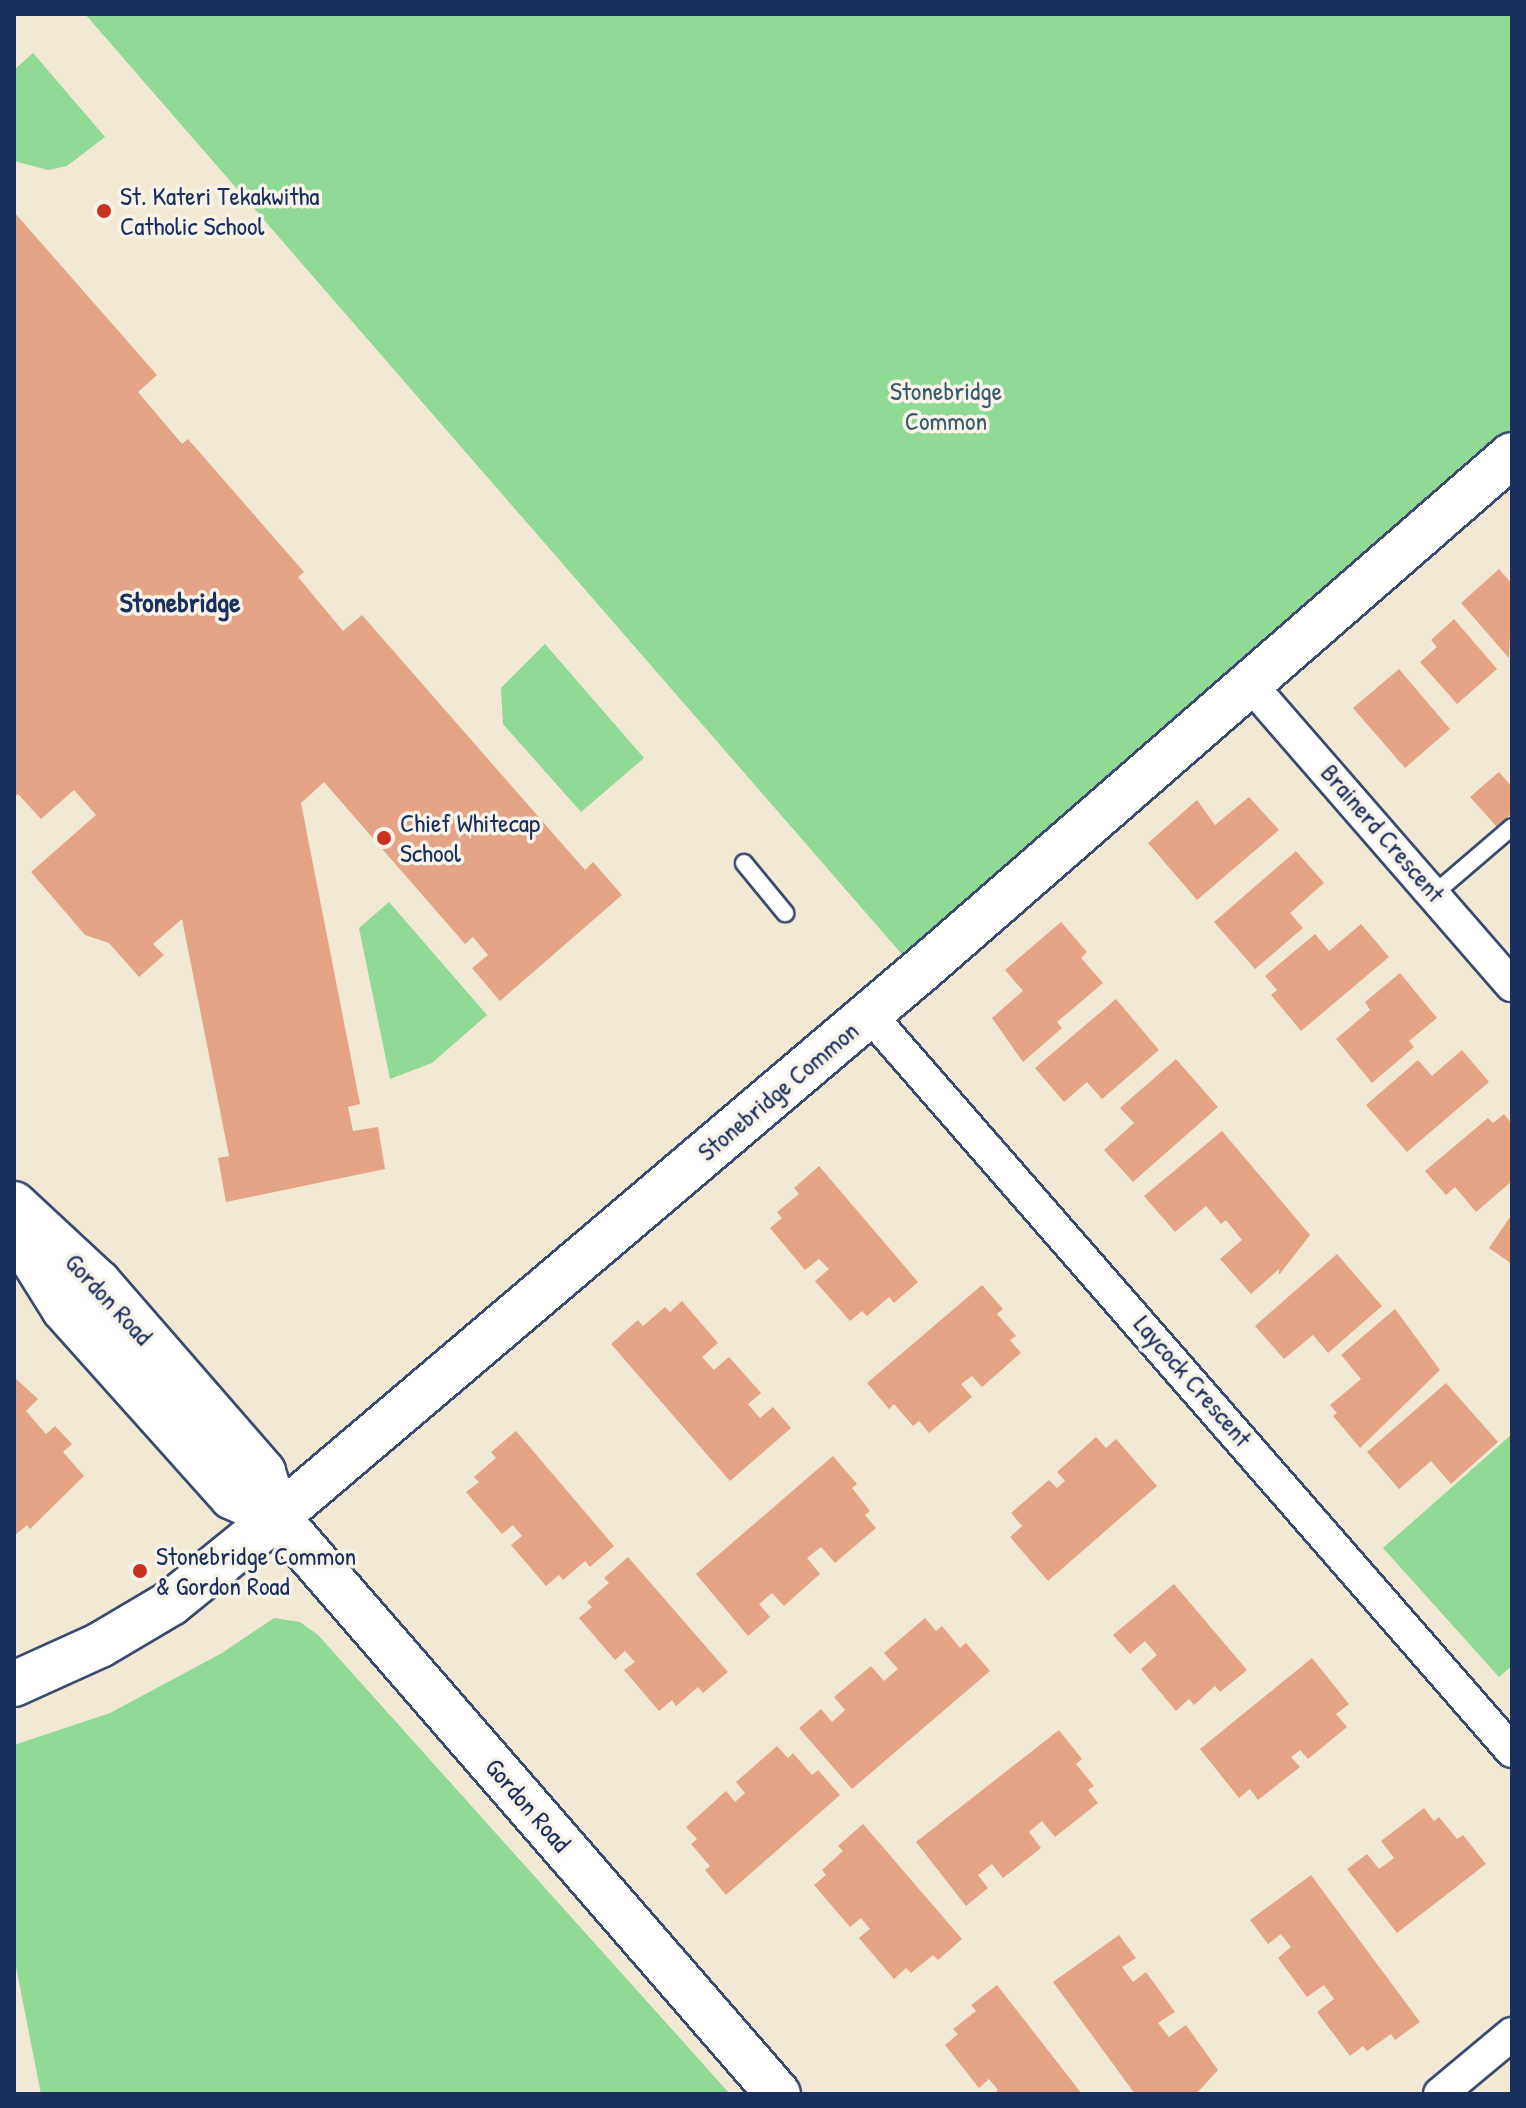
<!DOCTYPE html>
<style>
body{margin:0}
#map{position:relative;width:1526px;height:2108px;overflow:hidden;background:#f1e9d3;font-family:"Patrick Hand",sans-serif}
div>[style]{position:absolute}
.green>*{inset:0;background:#91da95}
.building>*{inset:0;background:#e4a485}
.roads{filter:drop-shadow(2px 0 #3b4b70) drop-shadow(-2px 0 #3b4b70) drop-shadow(0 2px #3b4b70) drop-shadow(0 -2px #3b4b70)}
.lane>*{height:16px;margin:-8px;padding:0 8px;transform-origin:8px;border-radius:8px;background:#fff}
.street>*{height:32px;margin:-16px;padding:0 16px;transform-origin:16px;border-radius:16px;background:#fff}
.secondary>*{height:44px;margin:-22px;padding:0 22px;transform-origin:22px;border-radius:22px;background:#fff}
.dots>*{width:22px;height:22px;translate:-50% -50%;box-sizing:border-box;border:4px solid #f7f3e8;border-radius:50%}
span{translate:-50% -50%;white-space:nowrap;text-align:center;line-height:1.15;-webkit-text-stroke:7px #f7f3e8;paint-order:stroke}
.poi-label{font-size:26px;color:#1b2f5e}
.left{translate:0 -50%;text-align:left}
.park-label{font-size:26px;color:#385a6c}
.street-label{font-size:26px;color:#1b2f5e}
.neighbourhood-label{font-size:28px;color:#1b2f5e;font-weight:700}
.frame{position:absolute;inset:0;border:16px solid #1b2f5e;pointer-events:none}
</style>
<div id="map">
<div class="green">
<div style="clip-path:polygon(85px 14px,1512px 14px,1512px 436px,906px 959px)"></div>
<div style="clip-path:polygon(33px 53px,105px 137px,67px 166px,48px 170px,14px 161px,14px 70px)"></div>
<div style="clip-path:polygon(545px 644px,644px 758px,581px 812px,503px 724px,501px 688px)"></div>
<div style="clip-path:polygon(389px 902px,487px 1015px,432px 1063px,390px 1079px,359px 928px)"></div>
<div style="clip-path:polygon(1512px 1434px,1512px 1666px,1499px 1677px,1383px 1548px)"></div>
<div style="clip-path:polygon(274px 1618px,300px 1622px,318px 1635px,730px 2094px,41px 2094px,14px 1957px,14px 1745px,110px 1713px,222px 1653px)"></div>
</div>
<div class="building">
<div style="clip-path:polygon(14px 212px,157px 375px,138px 392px,182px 444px,188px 439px,304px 572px,298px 577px,343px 631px,362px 615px,585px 870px,593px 862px,622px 895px,500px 1001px,472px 968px,488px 955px,473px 937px,465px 944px,324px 782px,301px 803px,360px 1104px,348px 1107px,353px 1131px,378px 1127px,385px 1169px,226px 1202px,218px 1158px,229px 1156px,182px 919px,153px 944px,164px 955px,139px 977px,109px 943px,85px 935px,31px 872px,96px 815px,74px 790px,41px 819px,18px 794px,14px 797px)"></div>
<div style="clip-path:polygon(1499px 569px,1512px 584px,1509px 658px,1461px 603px)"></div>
<div style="clip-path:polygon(1454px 619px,1497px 669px,1457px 704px,1420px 662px,1437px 647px,1431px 640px)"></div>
<div style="clip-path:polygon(1399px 669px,1450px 729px,1405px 768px,1353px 708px)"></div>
<div style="clip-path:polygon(1499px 772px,1512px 787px,1512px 813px,1497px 827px,1470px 797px)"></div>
<div style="clip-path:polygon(1249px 797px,1279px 830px,1197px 900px,1148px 843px,1197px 800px,1215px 825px)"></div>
<div style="clip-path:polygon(1296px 851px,1324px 883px,1290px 913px,1303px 928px,1255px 969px,1214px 922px)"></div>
<div style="clip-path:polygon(1061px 922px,1087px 952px,1081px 958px,1103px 983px,1057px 1022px,1062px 1028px,1023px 1062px,992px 1018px,1023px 991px,1005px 970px)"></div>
<div style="clip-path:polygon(1361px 924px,1389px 957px,1301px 1031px,1271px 995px,1277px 990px,1265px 976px,1315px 934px,1329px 951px)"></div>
<div style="clip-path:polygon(1400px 973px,1437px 1018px,1409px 1041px,1414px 1047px,1372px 1083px,1336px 1039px,1370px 1010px,1365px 1002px)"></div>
<div style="clip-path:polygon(1116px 999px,1159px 1050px,1102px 1099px,1087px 1082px,1064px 1102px,1035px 1068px)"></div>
<div style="clip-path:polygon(1462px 1050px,1489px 1082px,1407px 1152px,1366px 1105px,1418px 1060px,1432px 1076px)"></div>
<div style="clip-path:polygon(1176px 1059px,1218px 1107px,1133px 1182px,1104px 1150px,1134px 1123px,1120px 1108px)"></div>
<div style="clip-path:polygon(1504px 1114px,1512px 1124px,1512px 1181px,1476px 1212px,1455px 1187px,1446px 1195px,1425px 1171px,1488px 1118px,1493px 1123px)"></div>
<div style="clip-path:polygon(1222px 1131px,1310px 1235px,1279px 1275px,1279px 1269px,1251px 1294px,1220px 1259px,1242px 1240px,1226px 1220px,1221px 1224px,1206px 1206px,1175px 1232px,1144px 1196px)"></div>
<div style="clip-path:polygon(819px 1166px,918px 1282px,894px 1303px,889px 1297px,867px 1316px,862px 1311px,850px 1321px,815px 1281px,829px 1269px,819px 1259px,805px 1270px,770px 1228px,782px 1218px,777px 1212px,799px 1194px,794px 1188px)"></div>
<div style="clip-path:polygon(1512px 1214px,1512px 1264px,1489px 1248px)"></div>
<div style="clip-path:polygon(1337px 1254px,1382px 1306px,1328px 1353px,1313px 1335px,1284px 1359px,1255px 1326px)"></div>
<div style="clip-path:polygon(982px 1285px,1003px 1309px,997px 1314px,1016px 1336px,1010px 1340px,1021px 1353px,982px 1387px,972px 1376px,961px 1384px,972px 1397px,929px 1433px,919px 1421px,913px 1426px,894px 1404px,889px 1409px,867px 1383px)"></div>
<div style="clip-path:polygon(682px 1301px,718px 1343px,702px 1357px,714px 1370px,729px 1357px,761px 1393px,748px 1404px,760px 1418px,773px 1407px,791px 1428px,730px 1481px,611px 1344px,638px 1320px,643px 1326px,665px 1307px,670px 1312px)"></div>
<div style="clip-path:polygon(1395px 1309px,1440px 1370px,1360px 1448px,1333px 1416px,1337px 1413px,1330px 1405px,1361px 1379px,1341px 1355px)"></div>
<div style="clip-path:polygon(14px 1377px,38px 1399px,26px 1411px,46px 1434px,55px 1426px,72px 1444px,63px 1452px,84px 1476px,30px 1529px,27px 1525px,14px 1536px)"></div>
<div style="clip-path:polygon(1446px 1383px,1498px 1442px,1451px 1484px,1431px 1461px,1399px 1489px,1367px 1452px)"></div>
<div style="clip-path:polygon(516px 1431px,614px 1546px,590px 1567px,585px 1561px,563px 1580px,559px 1575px,546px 1586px,511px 1545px,522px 1536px,513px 1525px,502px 1534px,466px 1492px,479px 1482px,474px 1477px,496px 1458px,491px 1452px)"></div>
<div style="clip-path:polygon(1096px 1437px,1106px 1448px,1116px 1439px,1157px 1486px,1048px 1581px,1010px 1537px,1022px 1526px,1011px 1513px,1049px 1480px,1057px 1488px,1065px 1481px,1057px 1472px)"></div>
<div style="clip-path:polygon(833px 1456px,857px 1484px,852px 1488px,870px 1511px,865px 1515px,876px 1528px,835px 1563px,821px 1547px,807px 1558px,820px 1574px,784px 1606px,772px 1593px,759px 1604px,770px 1617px,748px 1636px,696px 1574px)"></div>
<div style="clip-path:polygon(628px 1557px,728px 1672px,703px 1693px,698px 1687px,676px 1706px,672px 1700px,659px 1711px,624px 1670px,635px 1662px,625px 1651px,615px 1660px,579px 1618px,592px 1607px,587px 1602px,609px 1583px,604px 1578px)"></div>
<div style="clip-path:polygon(1174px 1584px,1247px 1670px,1220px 1692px,1215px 1686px,1194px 1705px,1189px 1699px,1176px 1711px,1141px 1669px,1157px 1655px,1145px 1641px,1130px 1654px,1113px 1635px)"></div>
<div style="clip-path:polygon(925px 1618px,936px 1631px,942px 1626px,960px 1648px,966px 1643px,990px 1671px,852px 1789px,799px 1728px,821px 1709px,832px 1722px,845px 1710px,834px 1697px,871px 1666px,884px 1681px,898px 1669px,884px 1653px)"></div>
<div style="clip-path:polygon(1312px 1658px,1349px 1704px,1336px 1714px,1347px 1727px,1308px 1759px,1300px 1750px,1291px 1757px,1300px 1767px,1258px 1800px,1250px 1789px,1239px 1798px,1200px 1749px)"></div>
<div style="clip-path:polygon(1059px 1730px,1082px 1759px,1076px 1764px,1094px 1786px,1088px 1790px,1098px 1803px,1055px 1837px,1042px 1821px,1029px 1832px,1041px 1848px,1003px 1878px,992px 1864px,978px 1875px,988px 1888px,966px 1906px,916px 1842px)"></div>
<div style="clip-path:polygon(777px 1746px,788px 1758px,793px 1753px,812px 1775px,818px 1770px,840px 1795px,726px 1895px,705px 1870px,710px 1866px,691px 1844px,697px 1839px,686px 1827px,726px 1791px,735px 1802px,745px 1793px,736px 1782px)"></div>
<div style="clip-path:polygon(1424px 1808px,1434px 1821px,1439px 1817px,1457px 1839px,1463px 1835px,1486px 1864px,1397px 1933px,1347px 1869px,1367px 1854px,1379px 1869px,1394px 1858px,1381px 1841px)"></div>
<div style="clip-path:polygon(863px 1824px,962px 1939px,938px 1960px,933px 1955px,911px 1973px,906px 1968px,894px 1979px,859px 1938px,870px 1929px,861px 1918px,850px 1927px,814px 1885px,826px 1875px,822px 1870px,843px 1851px,838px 1846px)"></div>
<div style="clip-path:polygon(1311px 1875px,1420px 2022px,1395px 2040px,1391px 2034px,1367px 2051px,1363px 2046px,1350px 2056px,1317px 2012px,1334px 1999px,1324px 1985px,1307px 1997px,1278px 1958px,1291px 1947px,1281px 1934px,1268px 1944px,1250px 1920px)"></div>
<div style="clip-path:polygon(1119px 1935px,1136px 1958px,1122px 1967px,1133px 1982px,1146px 1972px,1175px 2012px,1158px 2023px,1169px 2037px,1186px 2025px,1218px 2070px,1196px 2094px,1135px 2094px,1053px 1982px)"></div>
<div style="clip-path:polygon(997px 1985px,1082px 2094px,993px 2094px,998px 2090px,989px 2079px,979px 2088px,945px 2045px,958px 2034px,953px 2029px,976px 2011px,971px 2005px)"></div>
</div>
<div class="roads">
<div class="lane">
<div style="left:744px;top:863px;width:65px;rotate:50.6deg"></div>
<div style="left:1435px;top:893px;width:101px;rotate:-40.6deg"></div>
</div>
<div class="street">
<div style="left:1250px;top:684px;width:399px;rotate:49deg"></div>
<div style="left:869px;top:1014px;width:978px;rotate:48.9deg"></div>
<div style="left:1440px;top:2094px;width:94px;rotate:-39.8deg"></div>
</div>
<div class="secondary">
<div style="left:14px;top:1204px;width:115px;rotate:42.9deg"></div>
<div style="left:98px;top:1282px;width:252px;rotate:49deg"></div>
<div style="left:263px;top:1472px;width:47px;rotate:72.7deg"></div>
<div style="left:277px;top:1517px;width:764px;rotate:49.03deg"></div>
<div style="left:14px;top:1229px;width:94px;rotate:58deg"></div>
<div style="left:64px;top:1309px;width:252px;rotate:48.2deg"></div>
<div style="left:232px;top:1497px;width:49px;rotate:24deg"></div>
<div style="left:14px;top:1684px;width:94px;rotate:-24.4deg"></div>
<div style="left:100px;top:1645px;width:82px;rotate:-30.6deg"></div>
<div style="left:171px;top:1603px;width:136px;rotate:-39.1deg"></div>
<div style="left:277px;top:1517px;width:844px;rotate:-40.34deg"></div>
<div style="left:920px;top:971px;width:785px;rotate:-41.08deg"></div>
</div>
</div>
<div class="dots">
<div style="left:104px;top:211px;background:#c8321e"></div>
<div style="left:384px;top:838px;background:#c8321e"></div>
<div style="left:140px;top:1571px;background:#c8321e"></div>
</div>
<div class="poi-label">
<span class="left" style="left:120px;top:211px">St. Kateri Tekakwitha<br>Catholic School</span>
<span class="left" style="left:400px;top:838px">Chief Whitecap<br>School</span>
<span class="left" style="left:156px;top:1571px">Stonebridge Common<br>&amp; Gordon Road</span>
</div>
<div class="park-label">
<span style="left:946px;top:406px">Stonebridge<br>Common</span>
</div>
<div class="street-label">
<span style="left:1383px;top:833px;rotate:49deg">Brainerd Crescent</span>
<span style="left:778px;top:1091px;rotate:-40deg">Stonebridge Common</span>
<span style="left:109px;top:1299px;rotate:47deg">Gordon Road</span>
<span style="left:1193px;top:1381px;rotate:49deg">Laycock Crescent</span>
<span style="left:528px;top:1805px;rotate:49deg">Gordon Road</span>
</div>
<div class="neighbourhood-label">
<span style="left:180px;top:602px">Stonebridge</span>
</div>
<div class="frame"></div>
</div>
